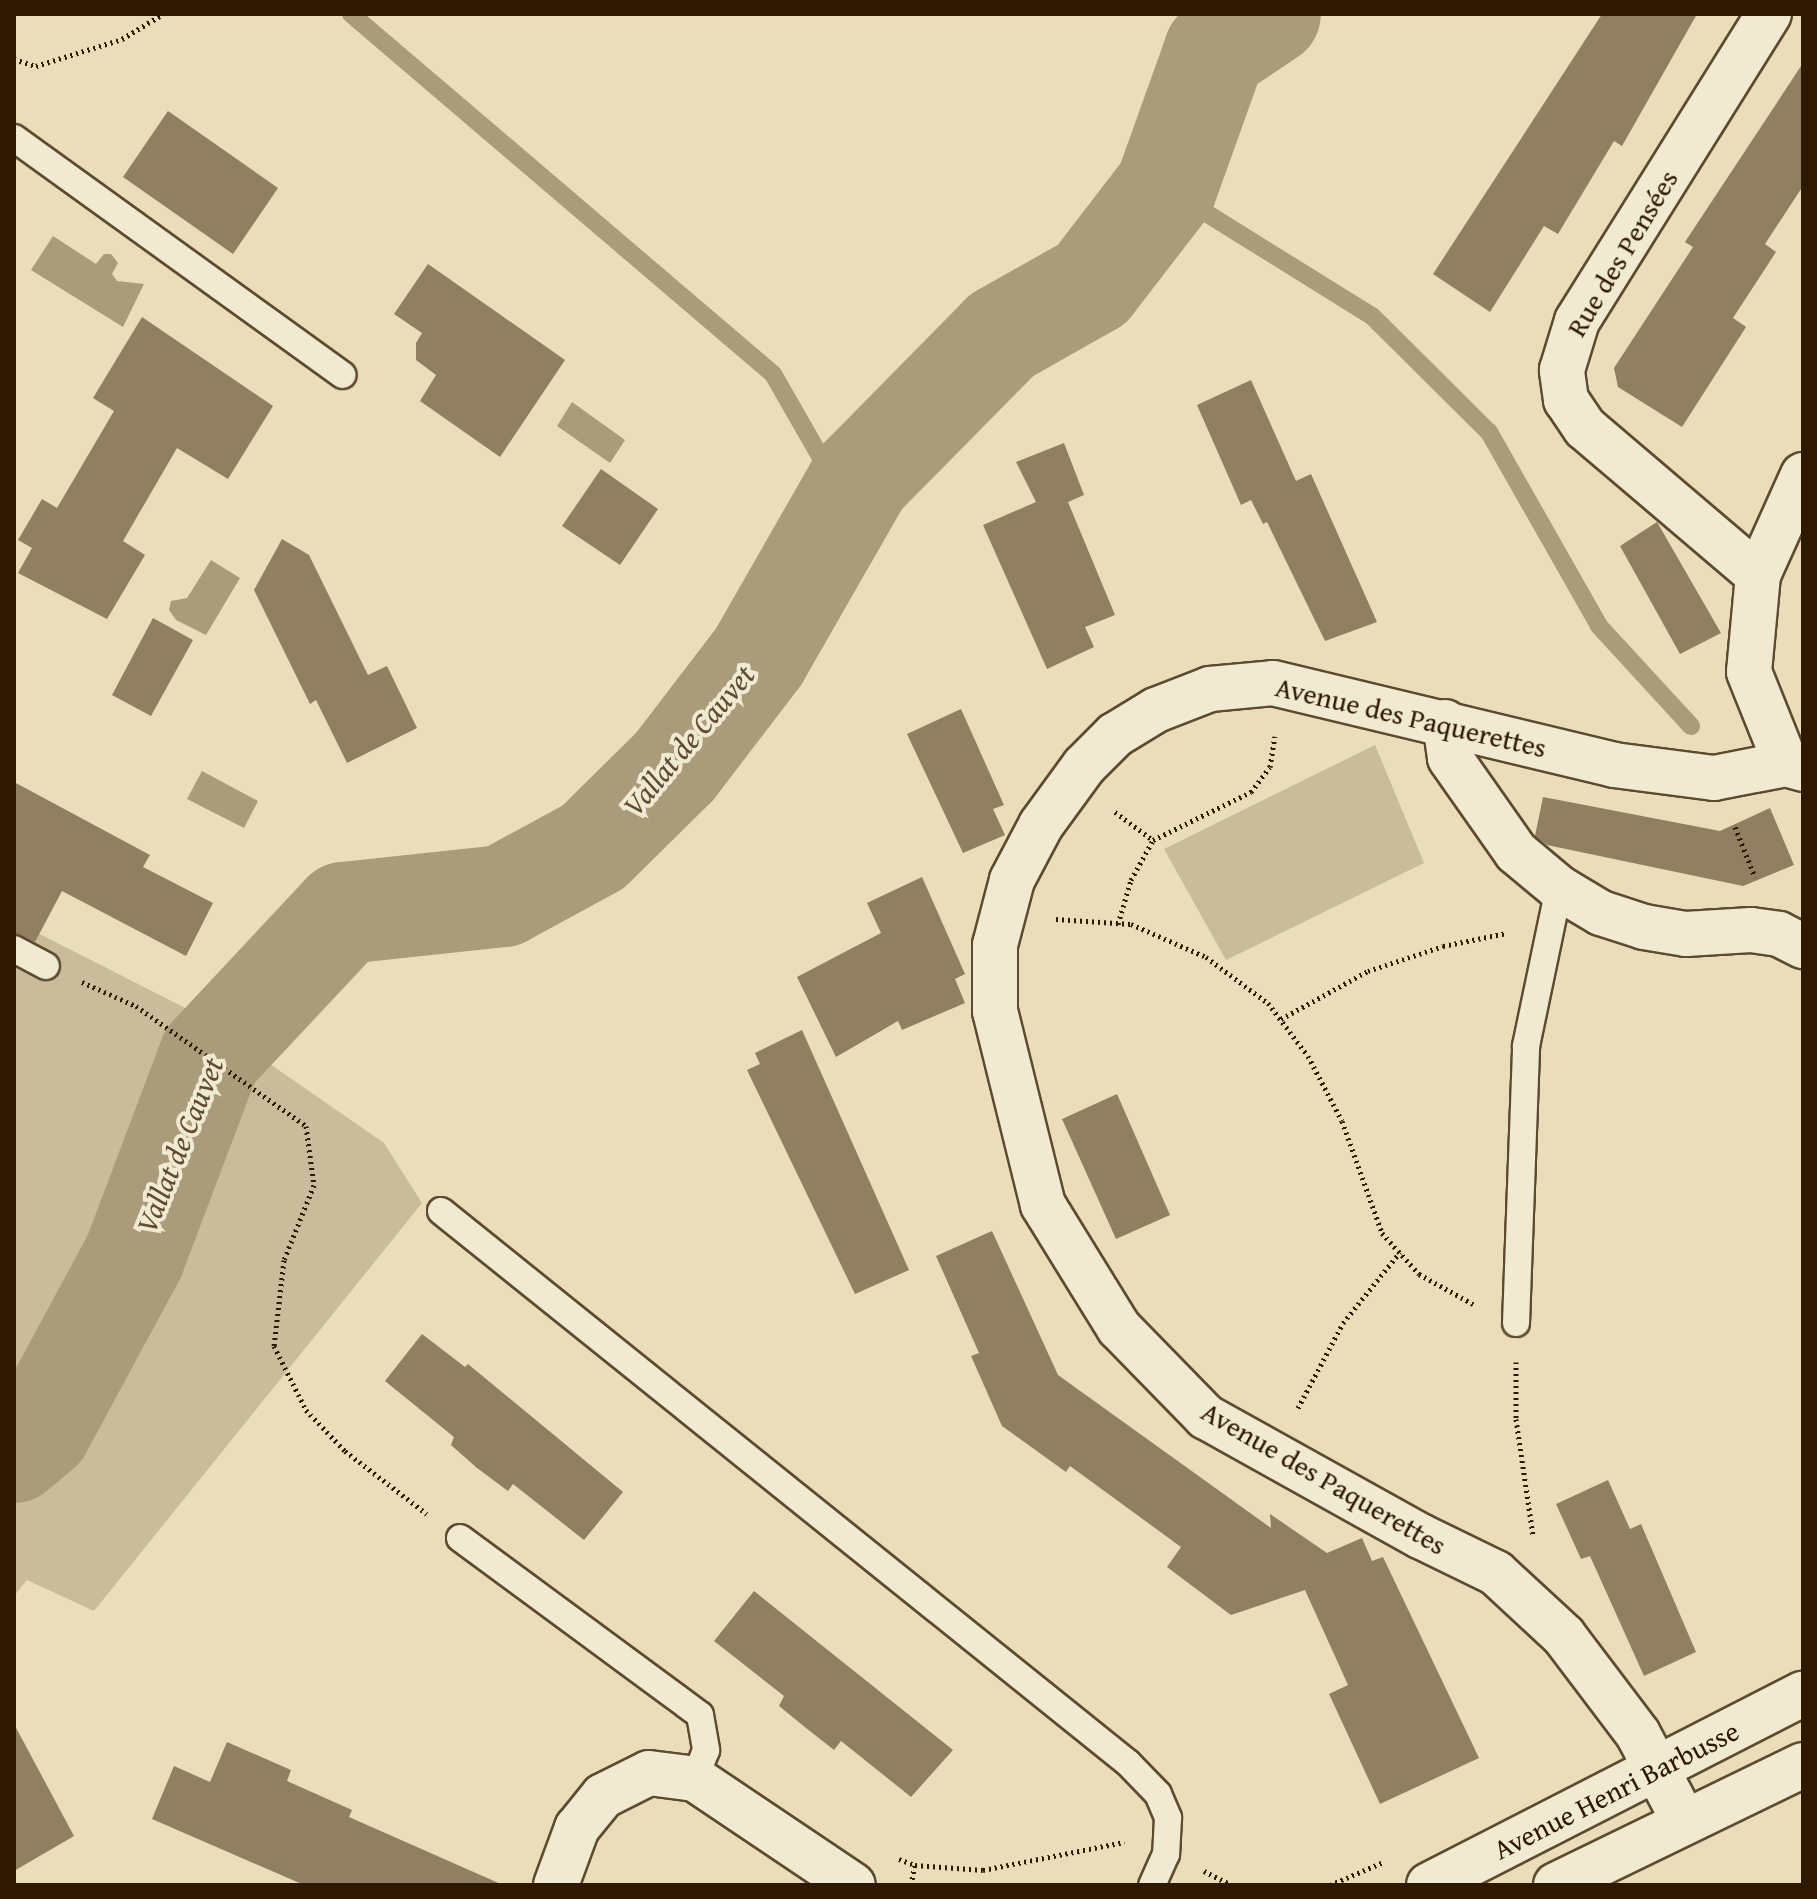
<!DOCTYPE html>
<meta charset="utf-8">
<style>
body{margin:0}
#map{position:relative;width:1817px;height:1899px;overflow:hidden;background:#e9deb9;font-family:"Gentium Book Plus",serif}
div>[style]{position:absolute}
.green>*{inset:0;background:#c9bc9a}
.water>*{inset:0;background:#aa9b7a}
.stream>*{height:18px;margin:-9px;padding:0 9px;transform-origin:9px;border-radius:9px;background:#aa9b7a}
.river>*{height:102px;margin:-51px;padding:0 51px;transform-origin:51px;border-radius:51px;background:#aa9b7a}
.building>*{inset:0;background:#907f60}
.path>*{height:5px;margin-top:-2.5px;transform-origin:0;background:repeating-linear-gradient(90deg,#2f1800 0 2px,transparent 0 6px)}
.roads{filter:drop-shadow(2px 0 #5e4a2e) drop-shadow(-2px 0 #5e4a2e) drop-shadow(0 2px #5e4a2e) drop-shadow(0 -2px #5e4a2e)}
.service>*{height:26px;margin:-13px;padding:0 13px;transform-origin:13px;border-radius:13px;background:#f1ead2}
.minor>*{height:44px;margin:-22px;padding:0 22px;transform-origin:22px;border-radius:22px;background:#f1ead2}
.secondary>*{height:44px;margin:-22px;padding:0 22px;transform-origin:22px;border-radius:22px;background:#f1ead2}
span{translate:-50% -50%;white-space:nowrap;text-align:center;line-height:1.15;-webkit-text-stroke:8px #f1ead2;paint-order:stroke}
.street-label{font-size:28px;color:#2f1800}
.water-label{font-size:30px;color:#604c31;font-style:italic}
.frame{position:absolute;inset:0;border:16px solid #2f1800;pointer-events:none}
</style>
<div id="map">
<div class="green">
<div style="clip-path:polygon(1375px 745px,1424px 863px,1226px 960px,1164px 849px)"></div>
<div style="clip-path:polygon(14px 921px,199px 1015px,384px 1143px,422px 1203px,94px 1611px,27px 1580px,14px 1596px)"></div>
</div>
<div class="water">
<div style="clip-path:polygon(53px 236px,96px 264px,104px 254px,111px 254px,118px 263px,112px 274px,117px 281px,144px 284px,123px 327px,31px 270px)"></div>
<div style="clip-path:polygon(572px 402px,625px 440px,610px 463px,557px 426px)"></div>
<div style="clip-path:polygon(211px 560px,240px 578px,206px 635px,176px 620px,169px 610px,171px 601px,187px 598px)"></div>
<div style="clip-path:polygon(202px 771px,258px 801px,244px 828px,187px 799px)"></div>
</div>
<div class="stream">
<div style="left:351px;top:14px;width:555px;rotate:40.47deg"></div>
<div style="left:773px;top:374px;width:149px;rotate:60.2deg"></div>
<div style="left:1166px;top:188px;width:243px;rotate:31.9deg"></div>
<div style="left:1372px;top:316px;width:165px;rotate:44.8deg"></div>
<div style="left:1489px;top:432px;width:223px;rotate:60.4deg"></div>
<div style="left:1599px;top:626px;width:136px;rotate:47.4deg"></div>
</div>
<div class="river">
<div style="left:14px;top:1452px;width:35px;rotate:-40deg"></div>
<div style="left:41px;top:1429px;width:196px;rotate:-61.6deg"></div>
<div style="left:134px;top:1257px;width:215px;rotate:-69.3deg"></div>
<div style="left:210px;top:1056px;width:196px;rotate:-46.9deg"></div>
<div style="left:344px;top:913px;width:160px;rotate:-6.1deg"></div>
<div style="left:503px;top:896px;width:102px;rotate:-28.6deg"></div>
<div style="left:593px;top:847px;width:115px;rotate:-44.6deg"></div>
<div style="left:675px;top:766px;width:138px;rotate:-52.6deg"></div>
<div style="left:759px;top:656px;width:205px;rotate:-60.2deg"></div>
<div style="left:861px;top:478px;width:201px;rotate:-45.4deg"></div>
<div style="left:1002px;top:335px;width:103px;rotate:-29.5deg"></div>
<div style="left:1092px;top:284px;width:121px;rotate:-52.4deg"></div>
<div style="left:1166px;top:188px;width:145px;rotate:-70.3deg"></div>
<div style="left:1215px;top:51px;width:66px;rotate:-33.9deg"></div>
</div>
<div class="building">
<div style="clip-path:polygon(1602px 14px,1697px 14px,1622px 146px,1614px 141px,1558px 234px,1544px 226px,1490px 312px,1433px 274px)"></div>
<div style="clip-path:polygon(1803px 63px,1803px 186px,1765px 244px,1776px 252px,1733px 318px,1746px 327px,1682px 427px,1618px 387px,1614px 368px,1693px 247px,1685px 242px)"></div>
<div style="clip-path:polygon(168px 111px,278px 188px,233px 254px,123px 177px)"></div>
<div style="clip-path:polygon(428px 264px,565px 360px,500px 457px,420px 401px,436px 375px,416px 360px,416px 343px,422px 333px,394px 314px)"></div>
<div style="clip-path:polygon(142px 317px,273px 406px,228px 479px,177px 448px,123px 541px,145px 555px,107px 619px,18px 573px,32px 548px,18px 540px,42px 499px,57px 508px,114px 411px,93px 398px)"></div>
<div style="clip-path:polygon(1251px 380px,1296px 481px,1311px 474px,1377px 622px,1325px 641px,1267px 522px,1263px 524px,1251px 500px,1241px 505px,1197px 405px)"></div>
<div style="clip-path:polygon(1064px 443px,1084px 495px,1068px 502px,1115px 615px,1085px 627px,1094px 647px,1047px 669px,983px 525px,1036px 502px,1016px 462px)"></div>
<div style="clip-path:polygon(601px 469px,658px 509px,620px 565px,562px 526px)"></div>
<div style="clip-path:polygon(1657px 522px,1721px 633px,1680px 654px,1620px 546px)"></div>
<div style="clip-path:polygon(282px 539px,309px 555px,368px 675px,387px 666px,417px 728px,347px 763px,316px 700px,310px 704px,254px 590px)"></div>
<div style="clip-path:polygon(153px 618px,193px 640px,151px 716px,112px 695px)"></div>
<div style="clip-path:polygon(961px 709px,1004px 805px,993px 809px,1005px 835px,963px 853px,907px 734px)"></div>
<div style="clip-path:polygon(14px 782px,150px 855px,143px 867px,213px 903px,186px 956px,62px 891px,35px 942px,14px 933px)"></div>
<div style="clip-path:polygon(1543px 797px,1720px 831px,1770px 808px,1794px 865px,1743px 886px,1547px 845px,1535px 836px)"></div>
<div style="clip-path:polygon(922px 877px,965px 974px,955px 979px,965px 1003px,902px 1030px,898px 1021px,836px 1057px,797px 977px,881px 933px,867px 903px)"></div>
<div style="clip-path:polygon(802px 1030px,909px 1270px,855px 1294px,747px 1070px,760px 1064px,755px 1053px)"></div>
<div style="clip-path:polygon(1117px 1094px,1170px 1215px,1116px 1239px,1062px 1119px)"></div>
<div style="clip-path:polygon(992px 1231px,1058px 1375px,1271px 1528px,1270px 1514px,1327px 1553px,1362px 1538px,1372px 1561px,1383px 1557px,1479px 1758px,1380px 1804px,1329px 1694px,1348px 1685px,1305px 1590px,1231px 1615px,1167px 1567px,1181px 1547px,1070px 1466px,1066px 1472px,1002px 1426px,971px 1356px,979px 1353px,936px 1256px)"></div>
<div style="clip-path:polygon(422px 1334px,465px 1367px,468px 1364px,623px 1492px,584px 1540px,513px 1484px,508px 1491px,477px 1468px,451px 1445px,454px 1437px,385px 1381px)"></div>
<div style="clip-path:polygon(1608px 1480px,1630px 1529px,1641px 1524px,1696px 1652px,1644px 1676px,1590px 1556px,1581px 1559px,1556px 1504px)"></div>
<div style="clip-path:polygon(754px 1591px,953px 1750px,911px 1797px,841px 1741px,834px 1750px,806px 1728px,779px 1706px,784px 1696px,714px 1641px)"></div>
<div style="clip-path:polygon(14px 1724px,74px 1836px,14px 1871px)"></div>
<div style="clip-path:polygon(227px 1742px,291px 1770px,287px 1781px,352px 1810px,349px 1817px,503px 1885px,304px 1885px,152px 1819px,174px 1766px,210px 1782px)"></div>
</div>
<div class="path">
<div style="left:14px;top:59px;width:23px;rotate:18deg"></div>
<div style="left:36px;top:66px;width:90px;rotate:-17.4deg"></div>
<div style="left:122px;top:39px;width:48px;rotate:-31.4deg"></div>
<div style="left:1115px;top:812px;width:47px;rotate:36.4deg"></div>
<div style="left:1735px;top:827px;width:54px;rotate:68.2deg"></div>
<div style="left:1056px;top:919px;width:75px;rotate:3.8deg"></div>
<div style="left:1131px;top:924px;width:82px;rotate:23.7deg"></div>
<div style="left:1206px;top:957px;width:77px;rotate:36.6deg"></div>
<div style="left:1268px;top:1003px;width:66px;rotate:53deg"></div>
<div style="left:1308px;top:1056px;width:73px;rotate:62.4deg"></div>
<div style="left:1342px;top:1121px;width:119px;rotate:70.3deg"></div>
<div style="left:1382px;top:1233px;width:55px;rotate:47.9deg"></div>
<div style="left:1419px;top:1274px;width:62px;rotate:29.1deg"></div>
<div style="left:1118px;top:924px;width:46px;rotate:-73.5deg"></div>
<div style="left:1131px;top:880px;width:46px;rotate:-61.2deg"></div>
<div style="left:1153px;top:840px;width:109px;rotate:-26.1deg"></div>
<div style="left:1251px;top:792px;width:31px;rotate:-53deg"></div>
<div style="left:1270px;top:767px;width:31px;rotate:-81deg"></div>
<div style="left:82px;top:982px;width:59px;rotate:24deg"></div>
<div style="left:136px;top:1006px;width:208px;rotate:35.2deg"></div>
<div style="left:306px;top:1126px;width:60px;rotate:82.3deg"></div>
<div style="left:314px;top:1185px;width:81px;rotate:111.8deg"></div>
<div style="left:284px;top:1260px;width:87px;rotate:96.6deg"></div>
<div style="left:274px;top:1346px;width:72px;rotate:63.4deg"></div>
<div style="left:306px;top:1410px;width:57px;rotate:46.4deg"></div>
<div style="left:345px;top:1451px;width:103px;rotate:37.5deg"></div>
<div style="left:1281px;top:1019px;width:99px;rotate:-28.9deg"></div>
<div style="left:1368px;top:971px;width:79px;rotate:-18.4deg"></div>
<div style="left:1443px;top:946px;width:65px;rotate:-11.5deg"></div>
<div style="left:1516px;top:1362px;width:57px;rotate:90deg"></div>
<div style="left:1516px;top:1419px;width:117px;rotate:81.7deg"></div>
<div style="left:1298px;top:1408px;width:96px;rotate:-62.1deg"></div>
<div style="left:1343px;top:1323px;width:91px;rotate:-51.2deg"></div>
<div style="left:899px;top:1859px;width:17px;rotate:21deg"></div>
<div style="left:915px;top:1865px;width:68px;rotate:4.2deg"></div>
<div style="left:983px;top:1870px;width:144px;rotate:-11.2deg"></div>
<div style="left:1204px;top:1871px;width:31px;rotate:27deg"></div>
<div style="left:911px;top:1885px;width:20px;rotate:-79deg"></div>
<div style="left:1330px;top:1885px;width:56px;rotate:-23.3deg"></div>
</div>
<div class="roads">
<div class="service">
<div style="left:14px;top:138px;width:405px;rotate:35.8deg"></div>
<div style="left:14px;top:949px;width:36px;rotate:28deg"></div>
<div style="left:441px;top:1211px;width:881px;rotate:38.78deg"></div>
<div style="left:1128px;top:1763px;width:43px;rotate:45.9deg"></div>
<div style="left:1158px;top:1794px;width:26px;rotate:67deg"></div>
<div style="left:1168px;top:1818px;width:36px;rotate:93deg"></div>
<div style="left:1166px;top:1854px;width:34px;rotate:114deg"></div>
<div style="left:1516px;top:1323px;width:277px;rotate:-87.9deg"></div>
<div style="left:1526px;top:1046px;width:161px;rotate:-78.2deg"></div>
<div style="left:460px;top:1538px;width:298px;rotate:36.4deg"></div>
<div style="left:700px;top:1715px;width:36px;rotate:80deg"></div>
<div style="left:706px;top:1750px;width:31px;rotate:111deg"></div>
</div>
<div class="minor">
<div style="left:1803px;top:475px;width:110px;rotate:114.2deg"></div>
<div style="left:1758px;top:575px;width:97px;rotate:95.3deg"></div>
<div style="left:1749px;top:672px;width:99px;rotate:68.1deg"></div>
<div style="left:1786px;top:764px;width:18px;rotate:16deg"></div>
<div style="left:1758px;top:575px;width:227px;rotate:-139.6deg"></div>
<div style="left:1585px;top:428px;width:34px;rotate:-124deg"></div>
<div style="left:1566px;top:400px;width:30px;rotate:-98deg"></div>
<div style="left:1562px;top:370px;width:51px;rotate:-73deg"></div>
<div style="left:1577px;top:321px;width:362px;rotate:-58deg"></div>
<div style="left:1445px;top:722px;width:36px;rotate:82deg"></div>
<div style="left:1450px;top:758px;width:115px;rotate:54.9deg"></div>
<div style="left:1516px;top:852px;width:56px;rotate:39.9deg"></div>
<div style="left:1559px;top:888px;width:49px;rotate:30.8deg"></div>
<div style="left:1601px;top:913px;width:45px;rotate:18deg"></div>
<div style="left:1644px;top:927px;width:43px;rotate:9.5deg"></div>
<div style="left:1686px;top:934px;width:65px;rotate:-3.5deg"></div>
<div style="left:1751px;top:930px;width:28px;rotate:8deg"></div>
<div style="left:1779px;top:934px;width:27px;rotate:27deg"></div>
<div style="left:1684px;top:1821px;width:98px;rotate:-117.9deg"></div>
<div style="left:1638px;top:1734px;width:123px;rotate:-127.1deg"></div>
<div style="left:1564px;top:1636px;width:93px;rotate:-137.2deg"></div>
<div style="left:1496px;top:1573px;width:85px;rotate:-154deg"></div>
<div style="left:1420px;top:1536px;width:245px;rotate:-150.9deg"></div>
<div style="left:1206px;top:1417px;width:124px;rotate:-134.3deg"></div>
<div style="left:1119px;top:1328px;width:145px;rotate:-121.7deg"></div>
<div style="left:1043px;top:1205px;width:200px;rotate:-103.9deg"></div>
<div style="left:995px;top:1011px;width:66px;rotate:-90deg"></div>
<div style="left:995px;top:945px;width:67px;rotate:-75.3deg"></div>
<div style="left:1012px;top:880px;width:62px;rotate:-62.2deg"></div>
<div style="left:1041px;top:825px;width:73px;rotate:-53.9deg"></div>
<div style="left:1084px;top:766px;width:44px;rotate:-45deg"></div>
<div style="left:1115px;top:735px;width:48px;rotate:-31.4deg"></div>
<div style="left:1156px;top:710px;width:58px;rotate:-21.3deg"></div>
<div style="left:1210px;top:689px;width:63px;rotate:-5.4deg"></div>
<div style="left:1273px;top:683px;width:351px;rotate:13.5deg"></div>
<div style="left:1614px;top:765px;width:101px;rotate:7.4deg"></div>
<div style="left:1714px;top:778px;width:73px;rotate:-11deg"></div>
<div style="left:556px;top:1885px;width:61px;rotate:-69.8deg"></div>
<div style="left:577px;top:1828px;width:41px;rotate:-50.9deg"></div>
<div style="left:603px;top:1796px;width:51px;rotate:-26.6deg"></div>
<div style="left:649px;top:1773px;width:46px;rotate:7.4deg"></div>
<div style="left:695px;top:1779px;width:190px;rotate:33.9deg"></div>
</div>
<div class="secondary">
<div style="left:1429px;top:1885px;width:420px;rotate:-27.1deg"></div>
<div style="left:1556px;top:1885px;width:275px;rotate:-25.9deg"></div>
</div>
</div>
<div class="street-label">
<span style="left:1622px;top:253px;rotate:-59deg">Rue des Pensées</span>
<span style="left:1411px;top:717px;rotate:13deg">Avenue des Paquerettes</span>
<span style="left:1324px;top:1478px;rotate:30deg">Avenue des Paquerettes</span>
<span style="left:1616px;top:1790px;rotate:-27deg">Avenue Henri Barbusse</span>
</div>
<div class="water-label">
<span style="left:688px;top:740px;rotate:-50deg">Vallat de Cauvet</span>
<span style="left:179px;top:1145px;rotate:-68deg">Vallat de Cauvet</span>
</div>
<div class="frame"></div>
</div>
